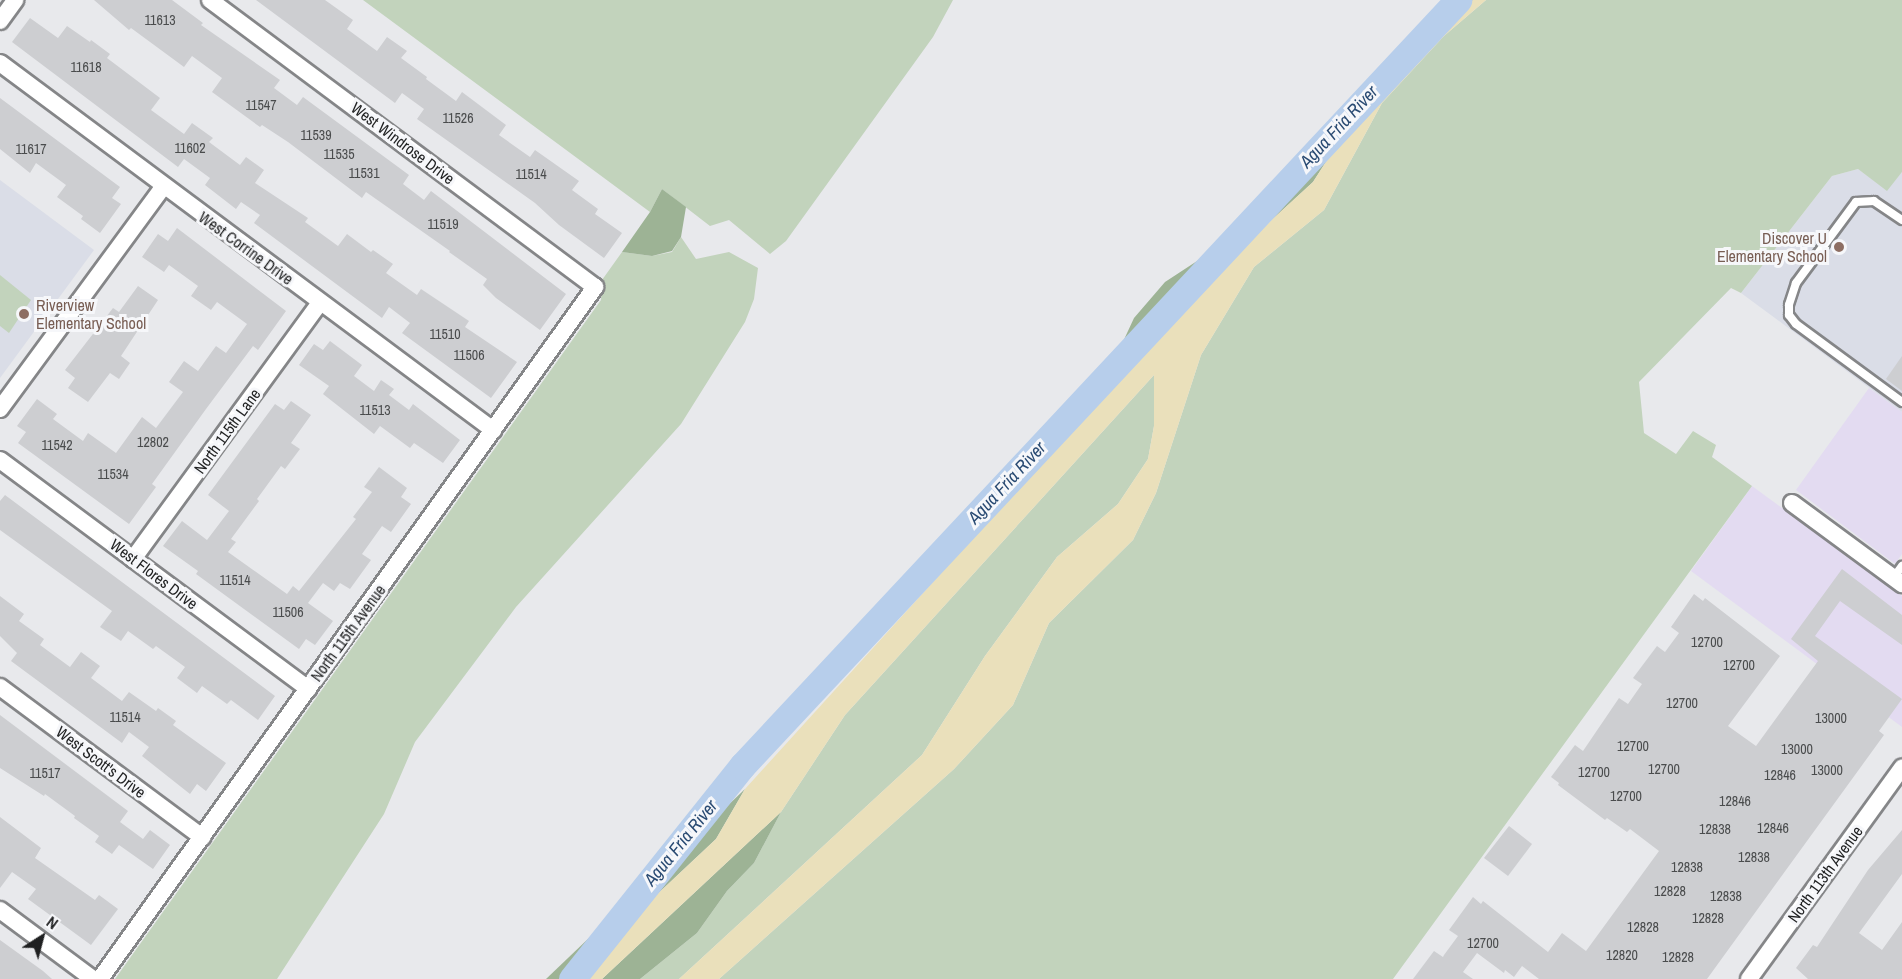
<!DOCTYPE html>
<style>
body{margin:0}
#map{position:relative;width:1902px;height:979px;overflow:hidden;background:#e8e9ec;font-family:"Archivo Narrow",sans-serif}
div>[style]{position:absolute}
.built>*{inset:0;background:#dadde7}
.industrial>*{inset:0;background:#e3dbf1}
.green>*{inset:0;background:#c2d3bc}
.forest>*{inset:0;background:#9db395}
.sand>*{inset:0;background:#eae0bb}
.river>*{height:27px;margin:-13.5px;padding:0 13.5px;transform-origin:13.5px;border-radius:13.5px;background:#b7ceeb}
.building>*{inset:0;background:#cdced1}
.roads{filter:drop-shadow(2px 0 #858688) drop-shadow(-2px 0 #858688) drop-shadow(0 2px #858688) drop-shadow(0 -2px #858688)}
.lane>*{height:8px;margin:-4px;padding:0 4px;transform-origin:4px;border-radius:4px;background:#fff}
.street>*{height:16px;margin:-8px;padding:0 8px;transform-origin:8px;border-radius:8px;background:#fff}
.dots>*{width:16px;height:16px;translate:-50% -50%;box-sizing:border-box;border:3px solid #f6f7fa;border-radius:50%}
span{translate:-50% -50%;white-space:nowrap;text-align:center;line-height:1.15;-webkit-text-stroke:6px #f6f7fa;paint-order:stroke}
.number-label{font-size:14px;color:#4a4c4d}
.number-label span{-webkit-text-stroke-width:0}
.street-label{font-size:16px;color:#1f2021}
.education-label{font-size:16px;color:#785e54}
.right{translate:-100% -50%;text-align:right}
.left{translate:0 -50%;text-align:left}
.water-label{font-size:18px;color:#2a4b73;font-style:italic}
.north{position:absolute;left:12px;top:907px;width:60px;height:60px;-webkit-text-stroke:4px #f6f7fa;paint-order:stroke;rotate:36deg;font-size:16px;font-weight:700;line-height:24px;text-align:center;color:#1f2021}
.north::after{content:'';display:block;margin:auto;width:21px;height:27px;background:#1f2021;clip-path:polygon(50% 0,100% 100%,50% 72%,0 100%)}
</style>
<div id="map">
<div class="built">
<div style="clip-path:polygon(1858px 169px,1887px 190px,1902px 172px,1902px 412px,1741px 293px,1832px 176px)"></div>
<div style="clip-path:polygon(0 180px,94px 250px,0 378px)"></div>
</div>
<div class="industrial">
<div style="clip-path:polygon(1869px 388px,1902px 412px,1902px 554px,1895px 564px,1796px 490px)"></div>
<div style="clip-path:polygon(1752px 486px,1902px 596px,1902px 727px,1691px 571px)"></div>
</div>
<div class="green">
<div style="clip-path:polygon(363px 0,953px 0,933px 37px,786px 241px,770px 254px,729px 220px,710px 226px,662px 189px,650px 212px)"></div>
<div style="clip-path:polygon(1486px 0,1902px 0,1902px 172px,1887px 191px,1858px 169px,1832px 176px,1741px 293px,1731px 288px,1639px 382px,1644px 433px,1676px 454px,1693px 431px,1716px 445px,1712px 457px,1752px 486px,1393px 979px,719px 979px,954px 769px,1013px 705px,1049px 623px,1133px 540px,1156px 493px,1201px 355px,1254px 267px,1324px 210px,1382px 103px,1444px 36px)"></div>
<div style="clip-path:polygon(681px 237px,696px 259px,729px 252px,758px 268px,754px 299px,745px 322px,681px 424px,516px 607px,415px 742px,384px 814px,277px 979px,115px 979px,601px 300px,602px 280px,622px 252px,652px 256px,672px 252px)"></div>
<div style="clip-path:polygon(0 275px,31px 300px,9px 333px,0 326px)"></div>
<div style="clip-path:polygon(1154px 375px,1154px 426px,1148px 459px,1118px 504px,1057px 557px,985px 656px,922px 755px,679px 979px,640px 979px,697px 933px,727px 891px,754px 863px,781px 812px,845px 715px)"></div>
</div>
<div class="forest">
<div style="clip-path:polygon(1459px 0,1473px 0,1449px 22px)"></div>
<div style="clip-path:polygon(1367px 98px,1313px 182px,1224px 264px,972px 539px,1047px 439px,1115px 359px,1134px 318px,1165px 282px,1220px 246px,1260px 201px,1312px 162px)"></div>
<div style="clip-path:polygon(662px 189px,686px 207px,681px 237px,672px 251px,652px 256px,622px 252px,650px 212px)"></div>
<div style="clip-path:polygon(745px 789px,716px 839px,567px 979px,546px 979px)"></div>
<div style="clip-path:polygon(781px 812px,754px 863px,727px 891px,697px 933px,640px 979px,602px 979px)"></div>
</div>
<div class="sand">
<div style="clip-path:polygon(1473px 0,1486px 0,1444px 36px,1382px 103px,1324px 210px,1254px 267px,1201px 355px,1156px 493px,1133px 540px,1049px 623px,1013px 705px,954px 769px,719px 979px,679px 979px,922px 755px,985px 656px,1057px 557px,1118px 504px,1148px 459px,1154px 426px,1154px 375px,845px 715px,781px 812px,602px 979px,567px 979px,716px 839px,745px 789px,972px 539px,1224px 264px,1313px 182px,1367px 98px)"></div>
</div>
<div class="river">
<div style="left:572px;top:979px;width:273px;rotate:-51.4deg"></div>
<div style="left:742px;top:766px;width:1049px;rotate:-46.93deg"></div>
</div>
<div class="building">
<div style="clip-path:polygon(94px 0,172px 0,203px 23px,201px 25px,280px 80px,274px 88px,297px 105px,303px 97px,409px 175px,403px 184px,424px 200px,431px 191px,566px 294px,540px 330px,496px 298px,483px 285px,487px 279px,449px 252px,450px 251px,366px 192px,362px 198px,288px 142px,262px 125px,260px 127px,212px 92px,222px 78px,192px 56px,184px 67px,131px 28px,129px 30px)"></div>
<div style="clip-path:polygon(256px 0,325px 0,353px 20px,347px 29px,377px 51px,387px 37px,407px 51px,401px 58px,427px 77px,426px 79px,456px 101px,462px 92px,506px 125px,499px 135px,530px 157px,535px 150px,579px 181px,572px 190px,598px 209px,595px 214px,622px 233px,604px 258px,559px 225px,535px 203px,417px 119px,424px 109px,402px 93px,395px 103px)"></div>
<div style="clip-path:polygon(30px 18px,58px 38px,67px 26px,90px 42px,91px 40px,110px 54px,107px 58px,160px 98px,151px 110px,184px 134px,192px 123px,213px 138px,209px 142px,240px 165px,246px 157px,264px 170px,255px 183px,308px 218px,305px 222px,338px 246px,347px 234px,371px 252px,373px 250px,393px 264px,386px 273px,417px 295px,421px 289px,469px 321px,465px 327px,517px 362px,491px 398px,402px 333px,410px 323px,389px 307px,382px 318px,254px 223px,260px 215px,241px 202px,236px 209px,205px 185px,210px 178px,184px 159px,178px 167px,12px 42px)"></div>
<div style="clip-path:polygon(0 98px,120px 187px,112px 198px,121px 204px,100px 233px,81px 219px,83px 216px,57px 197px,66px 185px,36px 163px,30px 173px,0 149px)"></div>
<div style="clip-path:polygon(177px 228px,286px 311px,258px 350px,253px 346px,206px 409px,152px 484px,156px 487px,129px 524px,18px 443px,26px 432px,17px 426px,37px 399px,57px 414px,53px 419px,83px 441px,88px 433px,116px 453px,142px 417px,156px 428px,183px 392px,169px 382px,184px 361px,198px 371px,216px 346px,226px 353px,247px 324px,217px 302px,211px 310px,191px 296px,198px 286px,169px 265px,164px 272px,142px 257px,158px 234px,168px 241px)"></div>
<div style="clip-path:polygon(138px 286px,158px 300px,121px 356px,130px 363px,119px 379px,110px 373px,88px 402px,68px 388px,75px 378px,65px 370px,113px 308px,119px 312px)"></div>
<div style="clip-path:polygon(330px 341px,362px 365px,354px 376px,374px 391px,381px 380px,394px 389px,389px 395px,409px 410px,413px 404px,460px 440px,443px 463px,414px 443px,410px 448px,380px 426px,374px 434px,323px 394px,329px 386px,299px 365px,314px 344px,323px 350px)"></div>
<div style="clip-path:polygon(1902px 356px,1902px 391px,1886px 379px)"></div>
<div style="clip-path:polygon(291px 401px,311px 415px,291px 443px,300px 449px,285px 469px,281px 466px,257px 499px,259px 501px,231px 539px,236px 542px,228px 552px,287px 594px,293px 586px,299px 591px,356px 519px,353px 517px,372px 492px,364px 487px,379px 467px,407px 488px,401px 497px,411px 504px,391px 532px,382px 526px,362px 554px,371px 560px,350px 589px,340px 583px,334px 591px,323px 583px,308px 603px,333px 621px,315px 645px,306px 639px,299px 649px,196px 574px,198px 571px,163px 546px,182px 521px,207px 540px,229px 511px,208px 495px,275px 404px,284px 410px)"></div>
<div style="clip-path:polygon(5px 495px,275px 696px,258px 720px,231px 700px,227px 704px,202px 686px,197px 693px,177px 678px,185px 667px,156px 646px,153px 649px,128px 631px,121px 641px,100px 627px,112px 611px,0 530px,0 501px)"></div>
<div style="clip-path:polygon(1842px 569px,1902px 615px,1902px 645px,1840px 601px,1815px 636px,1902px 699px,1879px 731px,1884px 735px,1707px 979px,1539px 979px,1522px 966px,1514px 977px,1505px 970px,1504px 973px,1477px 953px,1463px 972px,1473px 979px,1413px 979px,1434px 951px,1443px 957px,1444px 955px,1458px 936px,1449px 930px,1473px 897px,1481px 904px,1483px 901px,1548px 952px,1562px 933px,1586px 951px,1659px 851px,1630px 829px,1627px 832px,1607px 818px,1605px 820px,1558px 785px,1559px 783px,1551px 777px,1575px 745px,1583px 751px,1619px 698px,1628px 704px,1642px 684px,1633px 678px,1657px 646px,1665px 652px,1679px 633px,1671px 627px,1694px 594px,1703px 601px,1705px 598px,1780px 656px,1728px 726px,1756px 746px,1818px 661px,1791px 639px)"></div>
<div style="clip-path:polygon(0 596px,24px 614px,19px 621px,44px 639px,40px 645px,70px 667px,81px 652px,100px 666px,91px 678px,122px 701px,129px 692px,156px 711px,158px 708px,176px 721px,173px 725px,226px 763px,206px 791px,197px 784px,190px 794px,142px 756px,149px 747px,129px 732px,122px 743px,11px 661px,17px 653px,0 636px)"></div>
<div style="clip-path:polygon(0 715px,128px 811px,120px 822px,143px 839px,150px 830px,170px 845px,153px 869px,119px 845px,112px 854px,95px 842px,99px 836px,74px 818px,75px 816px,45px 794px,44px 796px,0 768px)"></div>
<div style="clip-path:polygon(0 817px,41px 848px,35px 858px,95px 900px,99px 895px,118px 909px,91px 945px,28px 899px,36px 889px,12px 872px,0 888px)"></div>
<div style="clip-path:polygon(1509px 826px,1532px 844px,1508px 876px,1484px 858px)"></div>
<div style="clip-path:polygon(1902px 830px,1902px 874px,1859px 933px,1882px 950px,1902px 922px,1902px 979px,1808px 979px,1796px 968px,1813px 945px,1817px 947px,1868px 870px)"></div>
<div style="clip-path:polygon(0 940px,43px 971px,52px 979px,0 979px)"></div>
</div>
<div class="roads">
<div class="lane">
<div style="left:1902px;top:220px;width:34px;rotate:-146deg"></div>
<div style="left:1874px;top:201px;width:18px;rotate:177deg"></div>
<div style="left:1856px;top:202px;width:101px;rotate:126.5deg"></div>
<div style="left:1796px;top:283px;width:23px;rotate:108deg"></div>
<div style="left:1789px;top:305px;width:10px;rotate:90deg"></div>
<div style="left:1789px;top:315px;width:11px;rotate:52deg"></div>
<div style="left:1796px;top:324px;width:132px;rotate:36.3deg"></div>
<div style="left:1894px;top:577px;width:14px;rotate:-54deg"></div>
</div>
<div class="street">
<div style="left:0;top:21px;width:26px;rotate:-54deg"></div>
<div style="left:0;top:63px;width:615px;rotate:36.66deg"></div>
<div style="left:0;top:409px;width:275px;rotate:-53.7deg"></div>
<div style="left:0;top:460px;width:384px;rotate:36.6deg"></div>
<div style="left:1792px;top:503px;width:137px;rotate:36.4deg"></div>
<div style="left:133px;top:559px;width:317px;rotate:-53.9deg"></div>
<div style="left:0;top:687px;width:252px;rotate:36.6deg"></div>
<div style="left:0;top:910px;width:116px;rotate:36.6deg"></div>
<div style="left:100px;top:979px;width:851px;rotate:-54.42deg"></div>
<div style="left:595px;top:287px;width:480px;rotate:-143.3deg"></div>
<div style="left:1749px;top:979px;width:261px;rotate:-54.1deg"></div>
</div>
</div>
<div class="dots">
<div style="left:1839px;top:247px;background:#8d6e63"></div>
<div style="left:24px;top:314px;background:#8d6e63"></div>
</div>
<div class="number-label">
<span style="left:160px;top:20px">11613</span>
<span style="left:86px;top:67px">11618</span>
<span style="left:261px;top:105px">11547</span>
<span style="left:458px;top:118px">11526</span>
<span style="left:316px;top:135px">11539</span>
<span style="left:190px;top:148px">11602</span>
<span style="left:31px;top:149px">11617</span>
<span style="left:339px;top:154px">11535</span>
<span style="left:364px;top:173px">11531</span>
<span style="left:531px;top:174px">11514</span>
<span style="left:443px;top:224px">11519</span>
<span style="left:445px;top:334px">11510</span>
<span style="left:469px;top:355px">11506</span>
<span style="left:375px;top:410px">11513</span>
<span style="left:153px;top:442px">12802</span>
<span style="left:57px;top:445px">11542</span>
<span style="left:113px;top:474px">11534</span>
<span style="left:235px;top:580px">11514</span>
<span style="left:288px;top:612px">11506</span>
<span style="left:1707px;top:642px">12700</span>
<span style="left:1739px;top:665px">12700</span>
<span style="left:1682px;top:703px">12700</span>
<span style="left:125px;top:717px">11514</span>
<span style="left:1831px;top:718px">13000</span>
<span style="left:1633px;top:746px">12700</span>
<span style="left:1797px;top:749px">13000</span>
<span style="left:1664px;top:769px">12700</span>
<span style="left:1827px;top:770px">13000</span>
<span style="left:1594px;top:772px">12700</span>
<span style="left:45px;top:773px">11517</span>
<span style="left:1780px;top:775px">12846</span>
<span style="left:1626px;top:796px">12700</span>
<span style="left:1735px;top:801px">12846</span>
<span style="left:1773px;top:828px">12846</span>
<span style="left:1715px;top:829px">12838</span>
<span style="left:1754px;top:857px">12838</span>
<span style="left:1687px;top:867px">12838</span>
<span style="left:1670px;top:891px">12828</span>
<span style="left:1726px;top:896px">12838</span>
<span style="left:1708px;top:918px">12828</span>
<span style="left:1643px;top:927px">12828</span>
<span style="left:1483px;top:943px">12700</span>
<span style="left:1622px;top:955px">12820</span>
<span style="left:1678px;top:957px">12828</span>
</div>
<div class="street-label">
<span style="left:403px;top:143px;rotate:37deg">West Windrose Drive</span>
<span style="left:246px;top:248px;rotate:36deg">West Corrine Drive</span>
<span style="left:227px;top:431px;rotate:-54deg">North 115th Lane</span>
<span style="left:154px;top:574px;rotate:37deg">West Flores Drive</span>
<span style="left:348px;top:633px;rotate:-54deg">North 115th Avenue</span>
<span style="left:101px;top:762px;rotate:37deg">West Scott's Drive</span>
<span style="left:1825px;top:874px;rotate:-54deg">North 113th Avenue</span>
</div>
<div class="education-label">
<span class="right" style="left:1827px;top:247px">Discover U<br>Elementary School</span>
<span class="left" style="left:36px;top:314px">Riverview<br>Elementary School</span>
</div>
<div class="water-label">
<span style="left:1339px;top:127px;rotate:-47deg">Agua Fria River</span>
<span style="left:1007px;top:483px;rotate:-47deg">Agua Fria River</span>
<span style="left:681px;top:843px;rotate:-51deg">Agua Fria River</span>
</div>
<div class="north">N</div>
</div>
